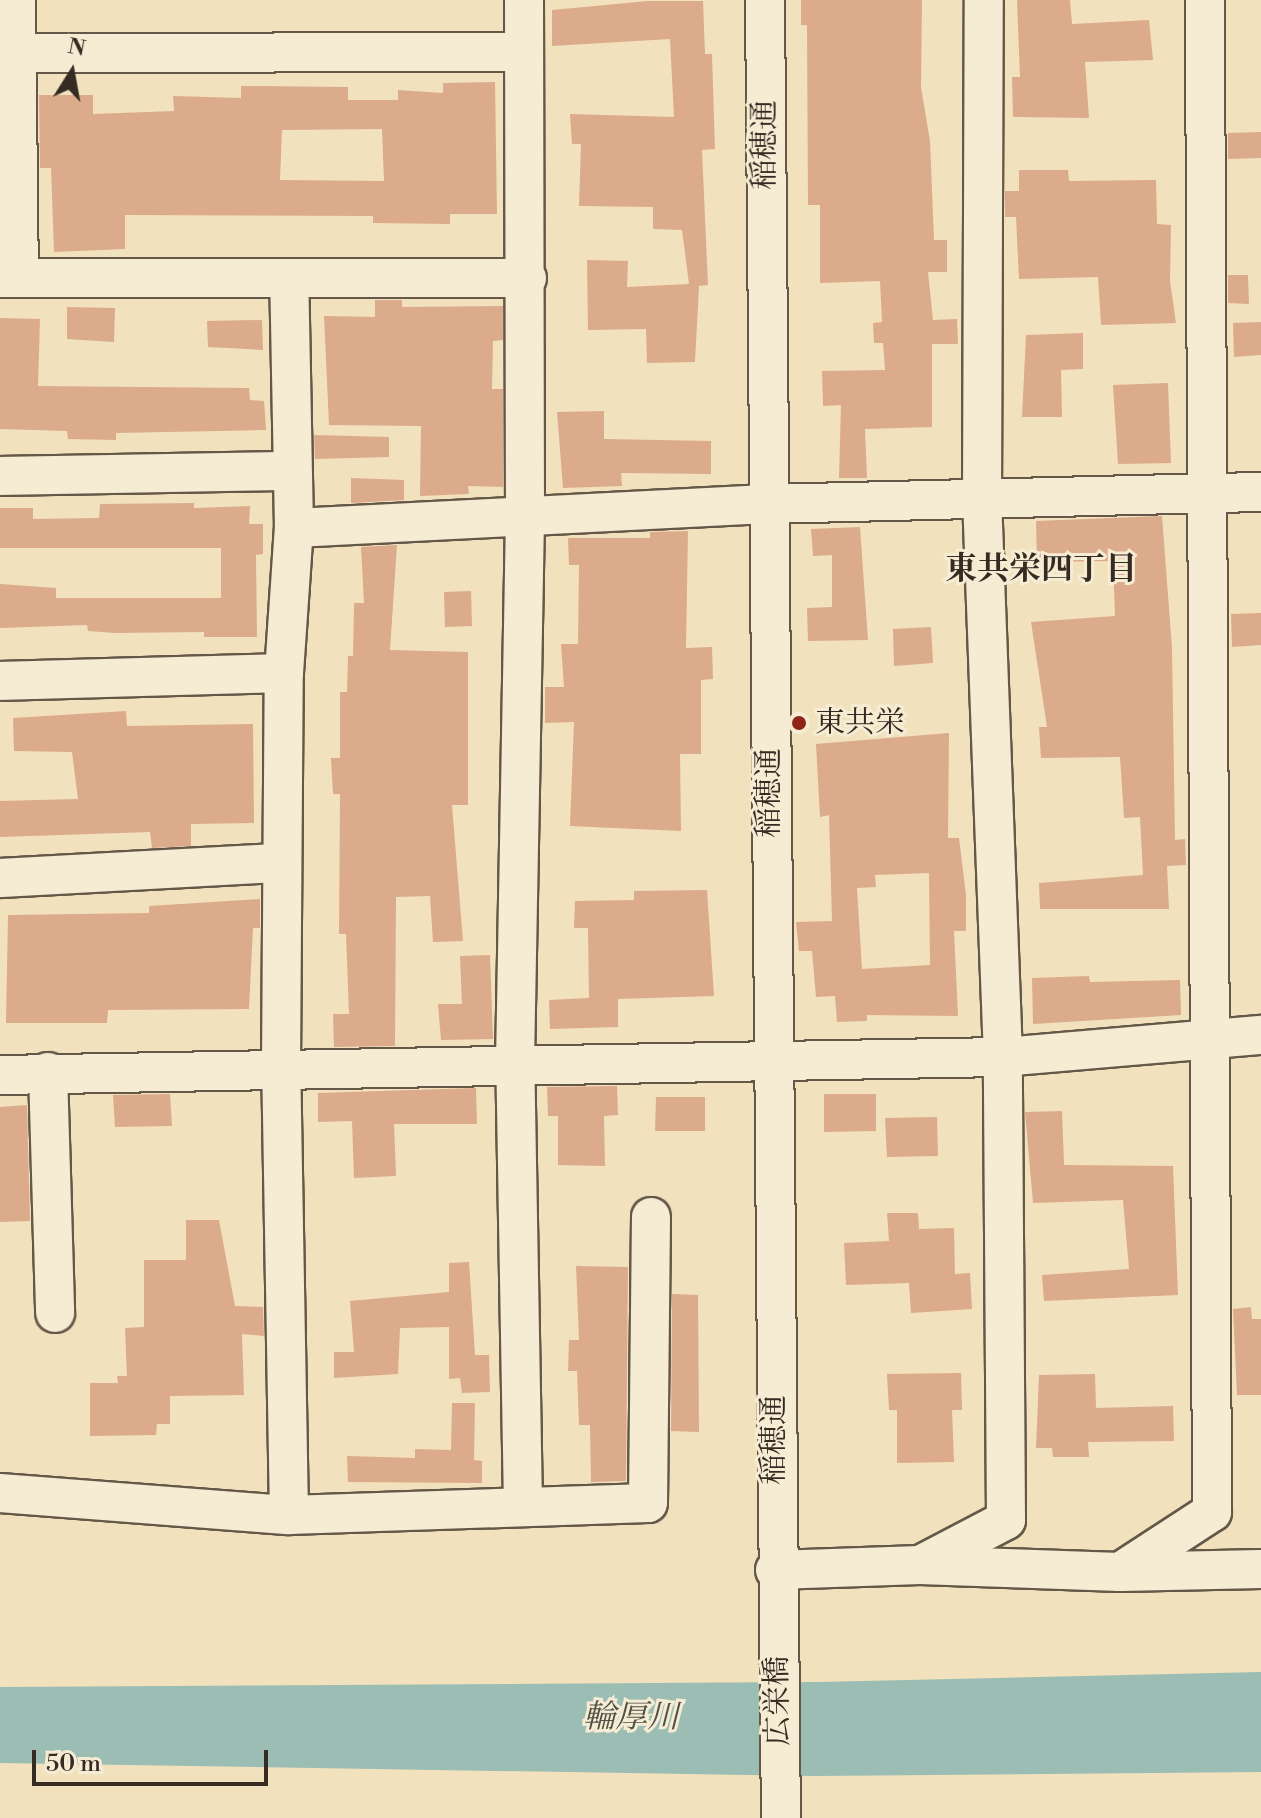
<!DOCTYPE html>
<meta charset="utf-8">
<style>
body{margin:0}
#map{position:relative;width:1261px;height:1818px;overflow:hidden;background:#f1e1bd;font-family:"Libre Bodoni","Noto Serif JP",serif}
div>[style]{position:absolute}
.water>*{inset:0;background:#9bbdb3}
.building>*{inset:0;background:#dcab8b}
.roads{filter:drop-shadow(2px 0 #655849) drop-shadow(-2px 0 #655849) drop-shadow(0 2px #655849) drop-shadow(0 -2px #655849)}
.minor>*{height:38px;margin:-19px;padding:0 19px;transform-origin:19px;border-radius:19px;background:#f6ecd4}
.dots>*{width:22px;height:22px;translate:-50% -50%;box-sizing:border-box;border:4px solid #f6ecd4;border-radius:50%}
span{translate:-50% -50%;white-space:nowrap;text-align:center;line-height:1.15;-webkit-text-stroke:6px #f6ecd4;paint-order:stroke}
.street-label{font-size:30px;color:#362b22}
.poi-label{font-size:30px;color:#362b22}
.left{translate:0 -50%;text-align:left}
.neighbourhood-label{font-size:32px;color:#362b22;font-weight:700}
.water-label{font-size:32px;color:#4f5046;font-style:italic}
.north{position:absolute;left:32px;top:32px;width:80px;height:80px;-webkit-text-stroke:6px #f6ecd4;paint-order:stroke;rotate:11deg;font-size:22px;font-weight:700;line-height:32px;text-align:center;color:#362b22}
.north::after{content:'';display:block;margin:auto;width:28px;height:36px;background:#362b22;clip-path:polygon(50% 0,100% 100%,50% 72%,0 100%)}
.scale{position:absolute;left:32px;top:1750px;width:236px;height:36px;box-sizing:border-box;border:4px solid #362b22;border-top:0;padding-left:10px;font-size:24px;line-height:28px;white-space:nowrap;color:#362b22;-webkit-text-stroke:6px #f6ecd4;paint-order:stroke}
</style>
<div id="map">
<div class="water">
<div style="clip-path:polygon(1261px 1672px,1261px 1772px,816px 1776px,0 1763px,0 1687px,818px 1682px)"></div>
</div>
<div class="building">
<div style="clip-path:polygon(801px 0,922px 0,921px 87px,930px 141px,934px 240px,947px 240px,947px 272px,928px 272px,933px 320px,957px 319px,958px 344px,932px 344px,932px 427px,865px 429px,867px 478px,839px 478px,841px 405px,823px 406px,822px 371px,885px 370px,883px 343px,874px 343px,873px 323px,882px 322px,880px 281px,820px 283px,820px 205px,808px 205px,807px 25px,801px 25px)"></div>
<div style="clip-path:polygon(1017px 0,1070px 0,1072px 24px,1149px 20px,1153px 60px,1085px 62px,1089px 118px,1013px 117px,1012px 77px,1020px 77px)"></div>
<div style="clip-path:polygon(648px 1px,703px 1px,705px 54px,712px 54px,715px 149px,702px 150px,708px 285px,699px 286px,695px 362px,647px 363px,646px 329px,588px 330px,587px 260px,628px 261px,627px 287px,689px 284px,682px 230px,653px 229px,653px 207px,579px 206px,581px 144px,572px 144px,570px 114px,674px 117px,670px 39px,552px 46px,552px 10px)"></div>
<div style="clip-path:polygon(evenodd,495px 82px,497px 214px,450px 214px,450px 224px,373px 223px,373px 216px,125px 215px,125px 249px,54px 252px,51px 168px,40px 168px,39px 95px,93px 95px,93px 114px,174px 111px,173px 96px,241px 98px,241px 86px,348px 87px,348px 100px,398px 100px,398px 90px,443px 93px,443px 83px,495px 82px,382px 129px,384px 181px,280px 180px,282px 130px,382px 129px)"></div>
<div style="clip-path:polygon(1261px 132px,1261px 158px,1228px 159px,1228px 133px)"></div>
<div style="clip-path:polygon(1019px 170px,1068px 170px,1069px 181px,1156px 180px,1157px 224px,1171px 225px,1170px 281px,1176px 323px,1101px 325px,1098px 277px,1019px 279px,1016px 217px,1005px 217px,1005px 191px,1019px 191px)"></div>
<div style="clip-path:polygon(1228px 275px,1248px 275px,1249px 304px,1228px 303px)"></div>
<div style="clip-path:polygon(375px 300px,402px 300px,402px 307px,503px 306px,503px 340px,493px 341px,492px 389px,503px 389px,503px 487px,468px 486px,469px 494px,420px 496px,421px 426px,329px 425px,324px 316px,375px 317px)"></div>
<div style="clip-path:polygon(67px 307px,115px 308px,114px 342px,67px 339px)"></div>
<div style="clip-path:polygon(0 318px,40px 319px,38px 386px,249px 388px,250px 400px,264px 401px,266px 430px,116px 433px,116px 440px,68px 439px,67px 431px,0 429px)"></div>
<div style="clip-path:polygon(262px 320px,263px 350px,208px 347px,207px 321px)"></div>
<div style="clip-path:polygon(1261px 322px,1261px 355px,1234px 357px,1233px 323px)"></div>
<div style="clip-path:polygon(1083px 333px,1083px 369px,1061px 370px,1062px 417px,1022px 417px,1026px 335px)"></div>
<div style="clip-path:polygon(1168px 383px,1171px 463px,1118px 464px,1113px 385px)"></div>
<div style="clip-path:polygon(604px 411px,604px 439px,711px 441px,711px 474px,621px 473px,622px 486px,563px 488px,557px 412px)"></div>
<div style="clip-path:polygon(314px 435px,389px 437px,389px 457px,315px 459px)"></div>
<div style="clip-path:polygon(351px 478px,404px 480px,404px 500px,351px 503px)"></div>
<div style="clip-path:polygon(194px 503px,194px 508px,250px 506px,249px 524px,263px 524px,263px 554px,256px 555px,257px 637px,204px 637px,204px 632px,115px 633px,88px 631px,87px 625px,0 628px,0 584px,56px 588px,56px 598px,221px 598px,221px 548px,0 548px,0 508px,33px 508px,33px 519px,99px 518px,100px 504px)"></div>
<div style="clip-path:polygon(1162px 516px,1172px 648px,1175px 840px,1185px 839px,1186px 865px,1167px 866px,1169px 909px,1040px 909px,1039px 883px,1143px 875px,1140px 817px,1124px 818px,1120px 757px,1041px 758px,1039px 727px,1047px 727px,1031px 622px,1115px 616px,1113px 561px,1037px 562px,1036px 521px)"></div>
<div style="clip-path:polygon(860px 527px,868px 640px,808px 641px,807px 608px,832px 607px,832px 555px,813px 556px,811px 529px)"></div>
<div style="clip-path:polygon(688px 531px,686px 648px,712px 647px,713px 679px,701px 680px,701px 754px,680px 754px,681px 831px,570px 826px,574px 722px,545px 723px,545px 687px,564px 687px,561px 644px,578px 644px,579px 565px,569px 565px,568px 538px,650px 538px,650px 532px)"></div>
<div style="clip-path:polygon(397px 545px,390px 650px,468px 652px,468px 805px,452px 805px,463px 941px,433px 942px,430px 896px,396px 897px,395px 1046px,334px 1047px,333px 1014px,349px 1014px,346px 934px,339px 934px,340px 794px,333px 794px,331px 758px,340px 758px,340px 692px,347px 692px,348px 656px,353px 656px,354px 603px,364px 603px,361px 547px)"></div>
<div style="clip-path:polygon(471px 591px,472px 626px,445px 627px,444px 592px)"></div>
<div style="clip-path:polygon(1261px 613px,1261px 645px,1232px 647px,1231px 614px)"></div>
<div style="clip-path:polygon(931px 627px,933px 663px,894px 666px,893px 629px)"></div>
<div style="clip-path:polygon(126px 711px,127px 726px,253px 724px,254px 823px,191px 824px,191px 846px,152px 848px,150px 832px,0 837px,0 801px,78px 799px,72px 752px,14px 751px,13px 718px)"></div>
<div style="clip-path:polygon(evenodd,949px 733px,948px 838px,959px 838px,966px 895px,966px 931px,954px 931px,958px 1016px,867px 1015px,867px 1021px,837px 1022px,835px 996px,816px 997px,812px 951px,799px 951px,796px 922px,832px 921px,829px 815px,820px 817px,816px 744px,949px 733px,929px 873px,930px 965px,862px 969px,857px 888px,876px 887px,875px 875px,929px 873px)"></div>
<div style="clip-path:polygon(707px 890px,714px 996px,618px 999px,618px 1027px,550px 1029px,549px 1000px,589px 998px,588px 928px,574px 928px,575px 901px,634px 900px,634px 891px)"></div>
<div style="clip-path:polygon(260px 899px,260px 928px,253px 928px,249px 1009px,108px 1010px,107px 1023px,6px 1023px,8px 915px,149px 913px,149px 906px)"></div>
<div style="clip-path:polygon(490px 955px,493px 1039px,441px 1040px,438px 1004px,462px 1004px,460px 956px)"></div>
<div style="clip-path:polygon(1089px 976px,1090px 982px,1180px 980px,1181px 1015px,1033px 1024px,1032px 978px)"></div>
<div style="clip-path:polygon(617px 1086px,618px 1115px,604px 1116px,605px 1166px,558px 1165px,558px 1116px,548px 1116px,547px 1087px)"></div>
<div style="clip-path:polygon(476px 1088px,477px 1124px,394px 1124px,396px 1176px,354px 1178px,352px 1121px,318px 1122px,318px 1093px)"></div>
<div style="clip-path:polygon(170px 1094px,172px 1126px,115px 1127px,113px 1095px)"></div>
<div style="clip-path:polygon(824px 1094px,876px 1094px,876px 1131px,824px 1132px)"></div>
<div style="clip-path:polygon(656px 1097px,705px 1097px,705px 1131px,655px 1131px)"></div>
<div style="clip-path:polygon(27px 1105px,30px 1221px,0 1222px,0 1107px)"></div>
<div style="clip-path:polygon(1062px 1111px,1064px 1165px,1173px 1166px,1178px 1295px,1044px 1301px,1042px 1275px,1129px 1269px,1123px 1200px,1033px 1203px,1025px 1112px)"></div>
<div style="clip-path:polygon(937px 1117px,938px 1156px,887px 1157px,885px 1118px)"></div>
<div style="clip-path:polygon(887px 1213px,918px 1213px,919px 1229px,954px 1228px,955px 1274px,970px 1273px,972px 1309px,911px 1313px,909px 1283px,846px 1285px,844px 1243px,889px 1241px)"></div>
<div style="clip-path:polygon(186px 1220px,219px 1220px,235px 1306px,263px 1307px,264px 1336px,242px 1334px,244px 1395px,170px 1396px,170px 1424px,157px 1424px,156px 1435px,90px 1436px,90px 1383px,118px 1383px,117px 1376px,127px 1376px,125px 1328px,144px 1327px,144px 1260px,186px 1260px)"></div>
<div style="clip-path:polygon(469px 1262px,475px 1355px,489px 1355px,490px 1392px,462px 1393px,460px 1378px,449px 1379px,449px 1327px,400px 1328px,398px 1374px,334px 1378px,334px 1352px,354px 1352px,350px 1301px,449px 1292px,449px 1263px)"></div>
<div style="clip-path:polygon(576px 1266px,628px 1267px,626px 1481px,591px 1482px,590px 1425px,579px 1425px,577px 1371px,568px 1371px,569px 1340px,579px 1340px)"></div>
<div style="clip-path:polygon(672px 1294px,698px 1295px,699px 1432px,671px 1431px)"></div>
<div style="clip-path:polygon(1251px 1307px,1252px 1319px,1261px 1319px,1261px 1395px,1237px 1395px,1233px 1309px)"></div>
<div style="clip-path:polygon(961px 1373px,962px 1410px,952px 1410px,954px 1462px,897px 1463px,897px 1410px,889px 1410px,887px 1374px)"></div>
<div style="clip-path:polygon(1095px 1374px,1096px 1408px,1173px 1406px,1174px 1441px,1088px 1442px,1089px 1457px,1053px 1457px,1052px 1448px,1036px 1448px,1039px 1375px)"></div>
<div style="clip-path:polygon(452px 1403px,475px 1403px,474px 1460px,482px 1461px,482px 1483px,348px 1482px,347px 1456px,415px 1458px,415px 1449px,451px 1450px)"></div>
</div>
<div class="roads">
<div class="minor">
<div style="left:16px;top:0;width:278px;rotate:89.4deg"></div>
<div style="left:765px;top:0;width:1818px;rotate:89.5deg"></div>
<div style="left:17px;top:53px;width:507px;rotate:-0.11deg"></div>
<div style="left:0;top:278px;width:527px"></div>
<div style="left:0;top:476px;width:292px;rotate:-1deg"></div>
<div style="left:294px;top:528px;width:474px;rotate:-2.9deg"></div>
<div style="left:767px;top:504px;width:494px;rotate:-1.4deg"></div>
<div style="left:0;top:681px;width:284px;rotate:-1.6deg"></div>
<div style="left:0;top:878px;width:281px;rotate:-3.1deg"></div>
<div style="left:48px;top:1072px;width:241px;rotate:88.3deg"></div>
<div style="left:0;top:1075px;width:1003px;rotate:-1.03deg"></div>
<div style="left:1003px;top:1057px;width:259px;rotate:-4.9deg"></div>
<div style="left:0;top:1493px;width:290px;rotate:4.4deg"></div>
<div style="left:289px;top:1515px;width:359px;rotate:-1.9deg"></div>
<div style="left:648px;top:1503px;width:286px;rotate:-89.4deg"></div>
<div style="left:523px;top:1506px;width:443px;rotate:-91deg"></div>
<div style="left:515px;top:1063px;width:545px;rotate:-88.95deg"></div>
<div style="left:525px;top:518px;width:518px;rotate:-90.11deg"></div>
<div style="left:289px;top:1515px;width:447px;rotate:-91deg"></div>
<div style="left:281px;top:1068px;width:395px;rotate:-89.6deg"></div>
<div style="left:284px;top:673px;width:145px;rotate:-86.1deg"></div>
<div style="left:294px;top:528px;width:250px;rotate:-91.1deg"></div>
<div style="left:920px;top:1565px;width:97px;rotate:-27.6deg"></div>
<div style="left:1006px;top:1520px;width:463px;rotate:-90.4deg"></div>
<div style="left:1003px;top:1057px;width:559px;rotate:-92.15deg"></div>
<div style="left:982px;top:498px;width:498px;rotate:-89.8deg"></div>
<div style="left:775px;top:1570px;width:145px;rotate:-2deg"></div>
<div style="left:920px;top:1565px;width:200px;rotate:2deg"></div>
<div style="left:1120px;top:1572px;width:141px;rotate:-1.2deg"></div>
<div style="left:1120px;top:1572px;width:110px;rotate:-33.1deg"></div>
<div style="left:1212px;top:1512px;width:1512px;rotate:-90.27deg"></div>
</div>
</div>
<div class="dots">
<div style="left:799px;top:723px;background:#8f2418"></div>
</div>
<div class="street-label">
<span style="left:765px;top:145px;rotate:-90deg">稲穂通</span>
<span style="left:769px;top:793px;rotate:-90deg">稲穂通</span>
<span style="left:774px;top:1440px;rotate:-90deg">稲穂通</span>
<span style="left:778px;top:1701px;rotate:-91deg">広栄橋</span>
</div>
<div class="poi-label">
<span class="left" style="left:815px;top:723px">東共栄</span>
</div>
<div class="neighbourhood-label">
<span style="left:1041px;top:569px">東共栄四丁目</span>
</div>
<div class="water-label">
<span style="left:631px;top:1717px">輪厚川</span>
</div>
<div class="north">N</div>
<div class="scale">50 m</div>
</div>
